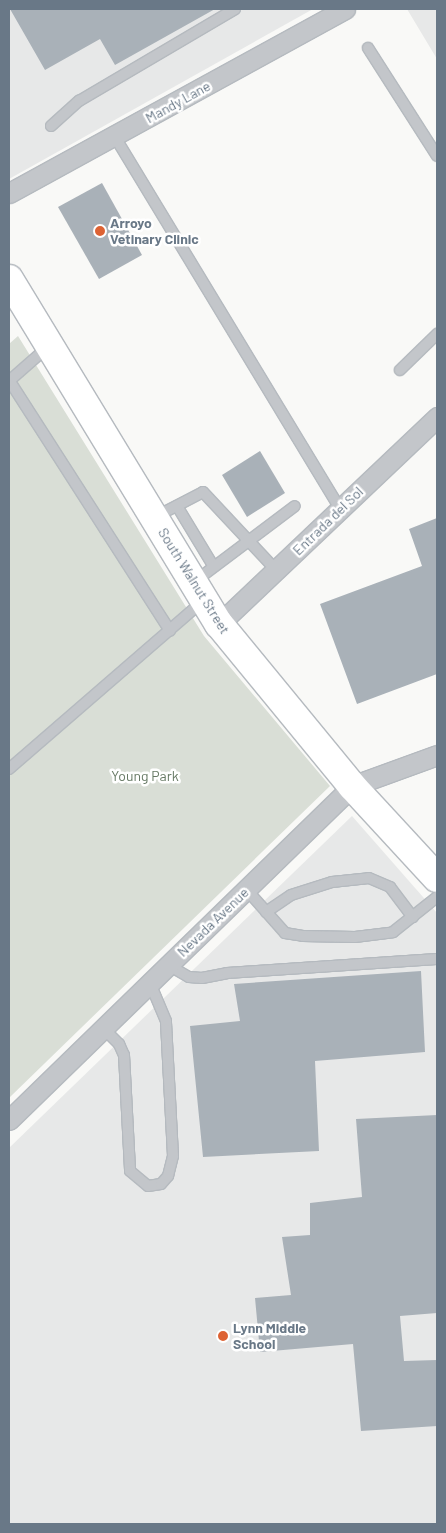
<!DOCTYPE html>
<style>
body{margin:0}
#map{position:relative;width:446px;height:1533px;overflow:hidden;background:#f9f9f7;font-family:Barlow,sans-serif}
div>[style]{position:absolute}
.built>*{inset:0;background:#e7e8e8}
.green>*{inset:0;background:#d9ded6}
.building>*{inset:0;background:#a9b1b8}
.roads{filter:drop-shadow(1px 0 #b5babf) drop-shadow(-1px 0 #b5babf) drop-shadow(0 1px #b5babf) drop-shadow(0 -1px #b5babf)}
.lane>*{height:10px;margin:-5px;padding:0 5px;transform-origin:5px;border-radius:5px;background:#c3c6ca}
.street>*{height:19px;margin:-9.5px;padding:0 9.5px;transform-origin:9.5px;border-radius:9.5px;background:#c3c6ca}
.secondary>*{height:28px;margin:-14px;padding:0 14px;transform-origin:14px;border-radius:14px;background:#fff}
.dots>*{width:14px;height:14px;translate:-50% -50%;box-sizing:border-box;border:2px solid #fff;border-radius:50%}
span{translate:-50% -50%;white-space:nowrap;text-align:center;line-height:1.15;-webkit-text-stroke:5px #fff;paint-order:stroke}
.street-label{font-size:14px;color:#697887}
.poi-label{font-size:14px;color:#697887;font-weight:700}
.left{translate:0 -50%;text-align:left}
.park-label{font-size:14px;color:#667964}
.frame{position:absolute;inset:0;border:10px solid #697887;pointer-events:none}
</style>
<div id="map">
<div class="built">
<div style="clip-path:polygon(9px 9px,313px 9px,9px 179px)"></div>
<div style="clip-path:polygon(407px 9px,437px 9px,437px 59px)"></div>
<div style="clip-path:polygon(352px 816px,437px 913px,437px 1524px,9px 1524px,9px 1148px)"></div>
</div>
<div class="green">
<div style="clip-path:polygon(18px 336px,204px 636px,330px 786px,9px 1098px,9px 344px)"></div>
</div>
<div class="building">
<div style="clip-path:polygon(10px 9px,215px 9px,115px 65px,100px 39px,45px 70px)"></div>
<div style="clip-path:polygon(102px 183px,142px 255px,99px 279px,58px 207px)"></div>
<div style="clip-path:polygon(260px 451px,285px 493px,247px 517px,222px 475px)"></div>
<div style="clip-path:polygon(437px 518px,437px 674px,357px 704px,320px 604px,422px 566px,409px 529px)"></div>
<div style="clip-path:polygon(421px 971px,425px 1052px,315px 1061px,319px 1151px,203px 1157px,190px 1026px,240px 1021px,234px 984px)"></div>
<div style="clip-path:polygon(437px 1115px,437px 1313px,400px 1316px,404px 1361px,437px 1360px,437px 1426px,361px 1431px,353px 1344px,260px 1352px,255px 1298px,291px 1295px,282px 1237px,310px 1235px,310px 1203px,362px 1197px,356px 1119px)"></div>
</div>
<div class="roads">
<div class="lane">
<div style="left:368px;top:48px;width:128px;rotate:57.4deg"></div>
<div style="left:51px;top:126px;width:38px;rotate:-42deg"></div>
<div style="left:79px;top:101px;width:181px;rotate:-30.5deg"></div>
<div style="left:115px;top:137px;width:435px;rotate:58.8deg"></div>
<div style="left:400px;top:370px;width:52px;rotate:-44.2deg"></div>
<div style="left:9px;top:380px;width:298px;rotate:57.3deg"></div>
<div style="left:9px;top:381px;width:53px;rotate:-41.2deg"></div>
<div style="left:177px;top:506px;width:71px;rotate:58.8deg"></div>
<div style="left:155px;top:517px;width:54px;rotate:-27.5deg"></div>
<div style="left:203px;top:492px;width:107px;rotate:46.9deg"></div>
<div style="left:194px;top:582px;width:126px;rotate:-37deg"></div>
<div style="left:9px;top:769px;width:257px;rotate:-40.9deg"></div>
<div style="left:246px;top:889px;width:59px;rotate:48.4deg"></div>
<div style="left:285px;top:933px;width:18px;rotate:9deg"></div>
<div style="left:303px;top:936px;width:52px;rotate:1.1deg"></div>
<div style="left:355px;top:937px;width:38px;rotate:-7deg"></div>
<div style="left:393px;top:932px;width:56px;rotate:-38.5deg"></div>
<div style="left:266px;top:912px;width:30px;rotate:-34deg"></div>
<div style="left:291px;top:895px;width:43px;rotate:-17.6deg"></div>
<div style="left:332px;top:882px;width:37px;rotate:-6deg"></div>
<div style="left:369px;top:878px;width:23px;rotate:23deg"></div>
<div style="left:390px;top:887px;width:38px;rotate:53deg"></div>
<div style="left:168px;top:965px;width:24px;rotate:30deg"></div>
<div style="left:189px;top:977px;width:13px;rotate:4deg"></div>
<div style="left:202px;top:978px;width:25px;rotate:-11deg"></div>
<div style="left:227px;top:973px;width:210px;rotate:-3.8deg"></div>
<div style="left:103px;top:1028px;width:23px;rotate:45deg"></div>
<div style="left:119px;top:1044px;width:12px;rotate:66deg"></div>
<div style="left:124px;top:1055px;width:116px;rotate:87deg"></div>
<div style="left:130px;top:1171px;width:23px;rotate:40deg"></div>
<div style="left:148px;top:1186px;width:13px;rotate:-9deg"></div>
<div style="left:161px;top:1184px;width:11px;rotate:-49deg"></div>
<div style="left:168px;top:1176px;width:21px;rotate:-76deg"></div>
<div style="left:173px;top:1156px;width:135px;rotate:-93deg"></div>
<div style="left:166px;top:1021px;width:41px;rotate:-112.8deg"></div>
</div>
<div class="street">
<div style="left:9px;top:193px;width:383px;rotate:-28.7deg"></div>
<div style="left:219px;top:624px;width:301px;rotate:-43.5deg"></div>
<div style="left:9px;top:1120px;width:479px;rotate:-44.2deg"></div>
<div style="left:352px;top:786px;width:90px;rotate:-20deg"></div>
</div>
<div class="secondary">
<div style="left:9px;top:279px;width:404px;rotate:58.7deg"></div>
<div style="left:219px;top:624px;width:210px;rotate:50.6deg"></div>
<div style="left:352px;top:786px;width:125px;rotate:47.3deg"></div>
</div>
</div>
<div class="dots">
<div style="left:100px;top:231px;background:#dd6233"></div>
<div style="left:223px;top:1336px;background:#dd6233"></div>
</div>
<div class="street-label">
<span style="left:178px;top:102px;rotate:-29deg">Mandy Lane</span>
<span style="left:328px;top:521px;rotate:-44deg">Entrada del Sol</span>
<span style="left:194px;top:581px;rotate:58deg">South Walnut Street</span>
<span style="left:213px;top:922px;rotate:-44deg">Nevada Avenue</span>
</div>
<div class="poi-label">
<span class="left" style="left:110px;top:231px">Arroyo<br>Vetinary Clinic</span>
<span class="left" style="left:233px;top:1336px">Lynn Middle<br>School</span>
</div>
<div class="park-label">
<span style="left:145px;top:776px">Young Park</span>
</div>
<div class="frame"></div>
</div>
